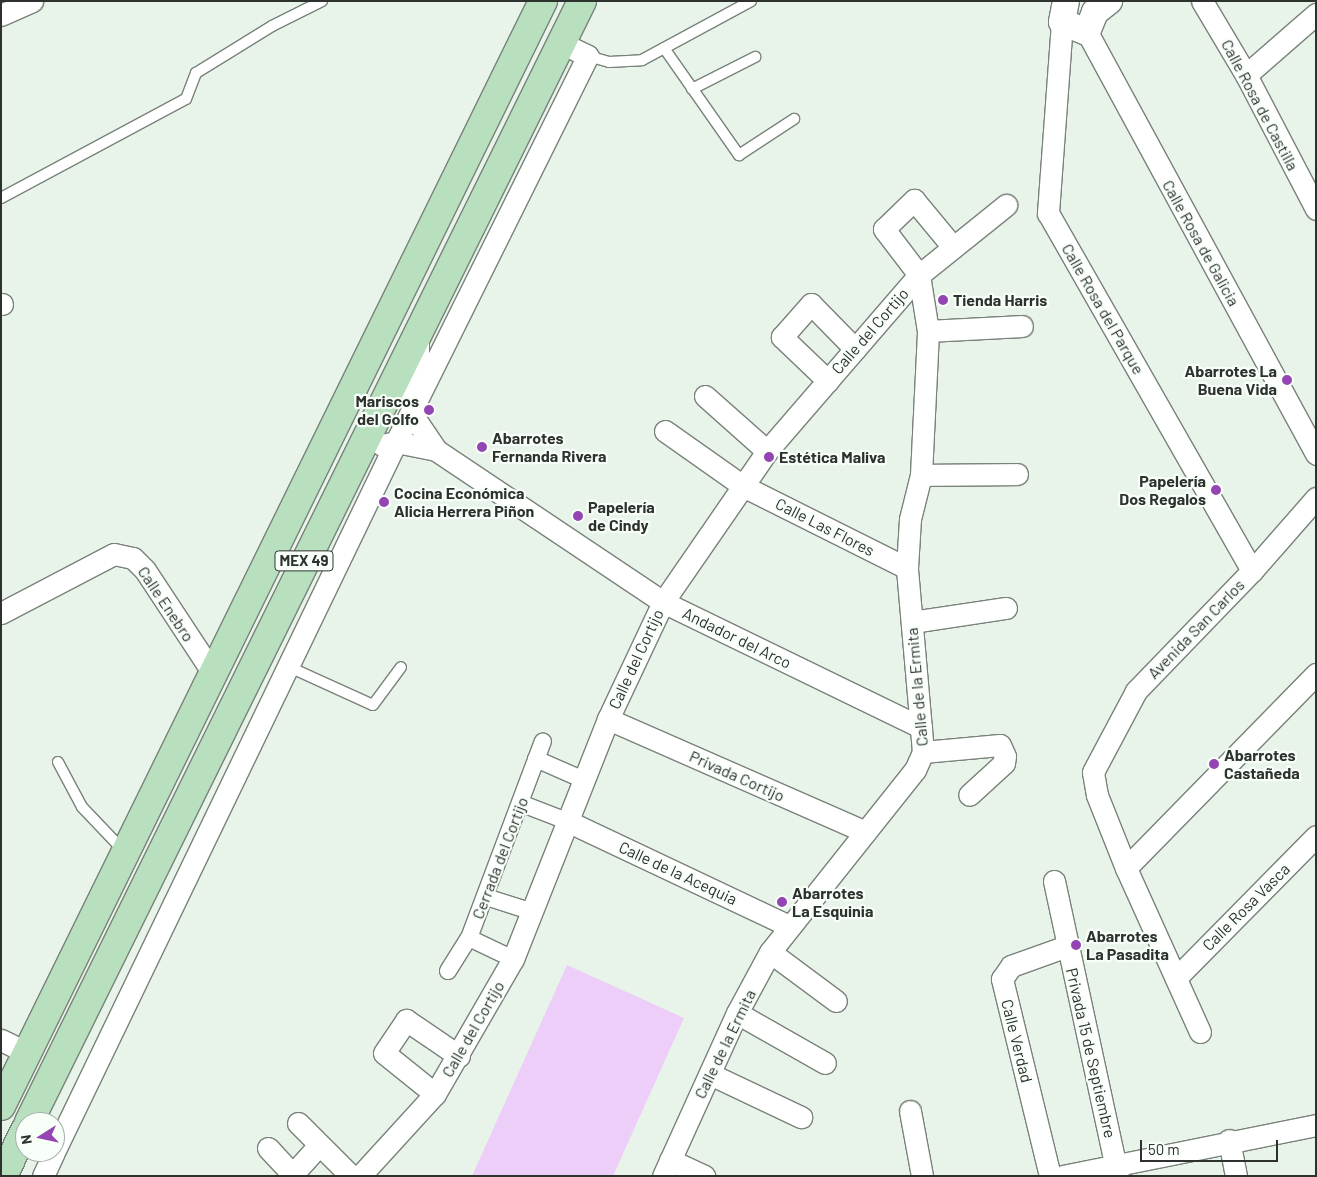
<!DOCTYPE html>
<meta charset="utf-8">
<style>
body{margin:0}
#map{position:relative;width:1317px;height:1177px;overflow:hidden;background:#e8f3e9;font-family:Barlow,sans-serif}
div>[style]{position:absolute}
.green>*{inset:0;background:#eccef9}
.roads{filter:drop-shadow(1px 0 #79827a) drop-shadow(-1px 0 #79827a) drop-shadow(0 1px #79827a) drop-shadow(0 -1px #79827a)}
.service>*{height:10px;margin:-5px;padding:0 5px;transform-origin:5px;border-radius:5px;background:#fff}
.pedestrian>*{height:16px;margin:-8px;padding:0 8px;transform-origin:8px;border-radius:8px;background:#fff}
.minor>*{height:21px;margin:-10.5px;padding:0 10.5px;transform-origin:10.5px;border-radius:10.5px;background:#fff}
.tertiary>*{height:26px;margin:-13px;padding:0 13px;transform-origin:13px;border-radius:13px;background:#fff}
.primary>*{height:28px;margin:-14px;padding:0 14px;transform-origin:14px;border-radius:14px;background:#b8e0bf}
.dots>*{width:14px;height:14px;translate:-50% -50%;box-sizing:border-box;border:2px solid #f8fff9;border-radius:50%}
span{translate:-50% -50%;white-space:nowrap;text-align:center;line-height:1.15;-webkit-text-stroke:4.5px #f8fff9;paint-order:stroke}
.shield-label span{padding:1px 4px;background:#f8fff9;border:1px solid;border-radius:4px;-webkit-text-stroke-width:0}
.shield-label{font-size:15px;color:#2e322f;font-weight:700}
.street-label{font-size:16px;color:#2e322f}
.poi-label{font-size:16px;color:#2e322f;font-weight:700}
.left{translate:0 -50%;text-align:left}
.right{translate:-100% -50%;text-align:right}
.frame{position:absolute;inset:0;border:2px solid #2e322f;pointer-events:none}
.north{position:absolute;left:15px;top:1112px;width:50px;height:50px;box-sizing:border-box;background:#f8fff9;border:1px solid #a7ada8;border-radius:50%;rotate:260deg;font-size:14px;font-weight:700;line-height:20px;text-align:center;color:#2e322f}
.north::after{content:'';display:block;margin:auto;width:18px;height:22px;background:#9544b4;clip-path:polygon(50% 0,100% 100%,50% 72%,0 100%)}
.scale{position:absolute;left:1140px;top:1140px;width:138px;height:22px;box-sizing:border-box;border:2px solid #2e322f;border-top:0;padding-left:6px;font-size:15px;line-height:18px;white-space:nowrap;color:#2e322f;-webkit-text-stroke:4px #f8fff9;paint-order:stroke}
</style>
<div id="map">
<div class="green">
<div style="clip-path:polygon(567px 965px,684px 1018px,613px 1176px,472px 1176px)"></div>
</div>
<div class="roads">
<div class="service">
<div style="left:664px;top:48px;width:131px;rotate:55deg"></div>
<div style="left:739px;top:155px;width:66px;rotate:-33.2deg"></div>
<div style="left:588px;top:56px;width:22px;rotate:16deg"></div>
<div style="left:609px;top:62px;width:33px;rotate:-3deg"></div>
<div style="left:642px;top:60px;width:124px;rotate:-28.4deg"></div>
<div style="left:692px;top:89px;width:71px;rotate:-26.9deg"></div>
<div style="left:1px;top:198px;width:210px;rotate:-28.2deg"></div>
<div style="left:186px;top:99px;width:28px;rotate:-69deg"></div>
<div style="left:196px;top:73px;width:89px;rotate:-31.7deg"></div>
<div style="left:272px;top:26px;width:56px;rotate:-26.6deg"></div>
<div style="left:287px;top:666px;width:94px;rotate:24.4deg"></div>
<div style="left:373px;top:705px;width:47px;rotate:-53.6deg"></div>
<div style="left:58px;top:762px;width:51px;rotate:61.9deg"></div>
<div style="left:82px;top:807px;width:59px;rotate:46.4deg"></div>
</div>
<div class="pedestrian">
<div style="left:536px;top:759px;width:52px;rotate:23.6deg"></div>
<div style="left:520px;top:803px;width:50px;rotate:21deg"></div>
<div style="left:486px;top:897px;width:49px;rotate:17.7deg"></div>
<div style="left:469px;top:938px;width:49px;rotate:25.5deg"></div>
<div style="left:448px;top:971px;width:39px;rotate:-58deg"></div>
<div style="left:469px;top:938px;width:210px;rotate:-69.4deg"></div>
</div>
<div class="minor">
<div style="left:1202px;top:1px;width:86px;rotate:59.3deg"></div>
<div style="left:1246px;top:75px;width:151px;rotate:62.4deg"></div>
<div style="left:1px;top:15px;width:34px;rotate:-24deg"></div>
<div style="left:1062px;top:22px;width:192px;rotate:94.2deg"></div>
<div style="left:1048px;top:213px;width:412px;rotate:60.3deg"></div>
<div style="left:1087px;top:32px;width:480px;rotate:61.5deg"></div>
<div style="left:1246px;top:75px;width:93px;rotate:-41.1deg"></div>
<div style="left:1px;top:304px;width:1px"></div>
<div style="left:928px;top:331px;width:94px;rotate:-3deg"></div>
<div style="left:418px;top:343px;width:19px;rotate:90deg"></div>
<div style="left:418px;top:362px;width:28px;rotate:108deg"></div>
<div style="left:409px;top:389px;width:32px;rotate:77deg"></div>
<div style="left:416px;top:420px;width:36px;rotate:56deg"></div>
<div style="left:828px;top:381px;width:64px;rotate:-136.3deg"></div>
<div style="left:782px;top:337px;width:44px;rotate:-48.7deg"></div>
<div style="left:811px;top:304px;width:63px;rotate:45.6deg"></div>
<div style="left:705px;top:396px;width:83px;rotate:41.6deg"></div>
<div style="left:665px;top:431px;width:95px;rotate:35.2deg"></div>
<div style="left:743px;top:486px;width:183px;rotate:26.6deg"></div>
<div style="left:382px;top:445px;width:14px;rotate:-12deg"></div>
<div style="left:396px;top:442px;width:41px;rotate:11.3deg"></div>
<div style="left:436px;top:450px;width:273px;rotate:33.8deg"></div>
<div style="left:663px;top:602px;width:287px;rotate:25.9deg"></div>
<div style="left:921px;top:475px;width:96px;rotate:-0.6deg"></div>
<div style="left:1px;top:613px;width:127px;rotate:-27.6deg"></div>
<div style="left:114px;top:554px;width:19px;rotate:12deg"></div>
<div style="left:133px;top:558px;width:17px;rotate:45deg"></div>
<div style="left:145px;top:570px;width:123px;rotate:56.6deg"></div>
<div style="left:912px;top:622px;width:95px;rotate:-8.5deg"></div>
<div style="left:608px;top:719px;width:281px;rotate:23.7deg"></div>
<div style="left:923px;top:752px;width:77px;rotate:-5.2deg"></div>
<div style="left:1000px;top:745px;width:12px;rotate:66deg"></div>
<div style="left:1005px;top:756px;width:7px;rotate:98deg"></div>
<div style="left:1004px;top:763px;width:47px;rotate:137.6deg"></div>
<div style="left:567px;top:821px;width:246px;rotate:25.3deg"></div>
<div style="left:1126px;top:868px;width:272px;rotate:-45.6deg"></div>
<div style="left:1054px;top:881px;width:302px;rotate:77.8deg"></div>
<div style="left:770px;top:952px;width:82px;rotate:36.6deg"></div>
<div style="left:1176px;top:978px;width:199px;rotate:-45.4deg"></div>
<div style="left:737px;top:1013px;width:101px;rotate:29.6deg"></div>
<div style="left:1200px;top:1032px;width:180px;rotate:-114.3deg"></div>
<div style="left:1126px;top:868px;width:79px;rotate:-111.7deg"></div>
<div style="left:1097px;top:795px;width:23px;rotate:-100deg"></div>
<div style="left:1093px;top:772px;width:92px;rotate:-62deg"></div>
<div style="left:1136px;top:691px;width:167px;rotate:-46deg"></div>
<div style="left:1252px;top:571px;width:97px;rotate:-48.8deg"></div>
<div style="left:1px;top:1040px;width:30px;rotate:26deg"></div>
<div style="left:710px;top:1074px;width:101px;rotate:25.3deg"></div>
<div style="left:435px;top:1094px;width:65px;rotate:-141.2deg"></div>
<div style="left:384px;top:1053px;width:40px;rotate:-56deg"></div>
<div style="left:406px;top:1020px;width:64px;rotate:34.2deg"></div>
<div style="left:910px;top:1111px;width:66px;rotate:79.5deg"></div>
<div style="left:298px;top:1123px;width:75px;rotate:45deg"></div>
<div style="left:1229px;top:1140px;width:37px;rotate:79deg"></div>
<div style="left:268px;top:1148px;width:38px;rotate:47deg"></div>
<div style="left:55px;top:1150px;width:786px;rotate:-64.28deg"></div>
<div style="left:396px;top:442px;width:431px;rotate:-63.6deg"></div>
<div style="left:588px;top:56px;width:30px;rotate:-154deg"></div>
<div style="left:670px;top:1160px;width:38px;rotate:25deg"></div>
<div style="left:293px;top:1174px;width:39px;rotate:-48deg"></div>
<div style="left:43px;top:1176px;width:26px;rotate:-65deg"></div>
<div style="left:360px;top:1176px;width:111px;rotate:-47.6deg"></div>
<div style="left:435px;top:1094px;width:156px;rotate:-60deg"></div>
<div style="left:513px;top:959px;width:258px;rotate:-68.4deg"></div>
<div style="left:608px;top:719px;width:129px;rotate:-64.8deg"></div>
<div style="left:663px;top:602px;width:183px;rotate:-55.4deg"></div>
<div style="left:767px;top:451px;width:233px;rotate:-49.2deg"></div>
<div style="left:919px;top:275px;width:112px;rotate:-38.8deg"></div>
<div style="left:663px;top:1176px;width:179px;rotate:-65.6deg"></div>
<div style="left:737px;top:1013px;width:69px;rotate:-61.6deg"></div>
<div style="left:770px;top:952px;width:233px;rotate:-51.5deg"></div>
<div style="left:915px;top:770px;width:20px;rotate:-66deg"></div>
<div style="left:923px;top:752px;width:185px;rotate:-95deg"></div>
<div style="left:907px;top:568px;width:49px;rotate:-86.5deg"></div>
<div style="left:910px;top:519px;width:45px;rotate:-76deg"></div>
<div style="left:921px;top:475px;width:144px;rotate:-87.2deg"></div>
<div style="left:928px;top:331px;width:57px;rotate:-99.1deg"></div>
<div style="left:919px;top:275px;width:58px;rotate:-127.3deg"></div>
<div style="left:884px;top:229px;width:42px;rotate:-44deg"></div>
<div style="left:914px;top:200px;width:61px;rotate:50.3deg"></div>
<div style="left:1050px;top:1176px;width:203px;rotate:-103.7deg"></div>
<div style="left:1002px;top:979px;width:16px;rotate:-55deg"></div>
<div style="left:1011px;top:966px;width:59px;rotate:-19.7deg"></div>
<div style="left:1063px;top:1176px;width:258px;rotate:-11.4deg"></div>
</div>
<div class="tertiary">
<div style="left:1066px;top:1px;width:21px;rotate:101deg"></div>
<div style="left:1062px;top:22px;width:27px;rotate:22deg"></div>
<div style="left:1087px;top:32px;width:22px;rotate:-68deg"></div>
<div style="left:1095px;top:12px;width:18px;rotate:-38deg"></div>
</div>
<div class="primary">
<div style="left:1px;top:1106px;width:1231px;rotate:-63.87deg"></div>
<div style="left:29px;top:1122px;width:1250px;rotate:-63.74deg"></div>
<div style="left:3px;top:1176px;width:51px;rotate:-64.4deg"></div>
</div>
</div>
<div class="dots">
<div style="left:943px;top:300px;background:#9544b4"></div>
<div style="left:1287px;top:380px;background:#9544b4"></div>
<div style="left:429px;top:410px;background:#9544b4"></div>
<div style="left:482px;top:447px;background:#9544b4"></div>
<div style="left:769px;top:457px;background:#9544b4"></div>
<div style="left:1216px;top:490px;background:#9544b4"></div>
<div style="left:384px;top:502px;background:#9544b4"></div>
<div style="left:578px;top:516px;background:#9544b4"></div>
<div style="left:1214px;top:764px;background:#9544b4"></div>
<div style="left:782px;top:902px;background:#9544b4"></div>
<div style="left:1076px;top:945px;background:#9544b4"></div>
</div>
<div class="shield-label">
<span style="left:304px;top:561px">MEX 49</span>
</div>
<div class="street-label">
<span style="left:1260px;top:105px;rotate:62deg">Calle Rosa de Castilla</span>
<span style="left:1201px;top:243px;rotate:61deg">Calle Rosa de Galicia</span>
<span style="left:1103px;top:309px;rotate:60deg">Calle Rosa del Parque</span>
<span style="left:870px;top:331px;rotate:-49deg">Calle del Cortijo</span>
<span style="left:825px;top:527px;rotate:27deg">Calle Las Flores</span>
<span style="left:166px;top:604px;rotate:56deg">Calle Enebro</span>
<span style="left:1196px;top:629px;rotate:-46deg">Avenida San Carlos</span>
<span style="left:737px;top:638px;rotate:26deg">Andador del Arco</span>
<span style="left:636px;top:659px;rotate:-65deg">Calle del Cortijo</span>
<span style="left:917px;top:687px;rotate:-95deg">Calle de la Ermita</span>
<span style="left:737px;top:776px;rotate:24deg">Privada Cortijo</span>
<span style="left:500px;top:858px;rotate:-69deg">Cerrada del Cortijo</span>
<span style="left:678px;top:873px;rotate:25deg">Calle de la Acequia</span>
<span style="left:1246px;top:907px;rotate:-45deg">Calle Rosa Vasca</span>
<span style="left:473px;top:1029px;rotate:-60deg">Calle del Cortijo</span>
<span style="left:1017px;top:1041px;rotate:76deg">Calle Verdad</span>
<span style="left:725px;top:1044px;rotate:-64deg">Calle de la Ermita</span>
<span style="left:1091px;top:1053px;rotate:77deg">Privada 15 de Septiembre</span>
</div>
<div class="poi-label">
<span class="left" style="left:953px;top:300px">Tienda Harris</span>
<span class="right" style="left:1277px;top:380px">Abarrotes La<br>Buena Vida</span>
<span class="right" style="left:419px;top:410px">Mariscos<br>del Golfo</span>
<span class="left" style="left:492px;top:447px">Abarrotes<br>Fernanda Rivera</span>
<span class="left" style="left:779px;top:457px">Estética Maliva</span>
<span class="right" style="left:1206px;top:490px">Papelería<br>Dos Regalos</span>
<span class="left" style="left:394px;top:502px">Cocina Económica<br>Alicia Herrera Piñon</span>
<span class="left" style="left:588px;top:516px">Papelería<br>de Cindy</span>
<span class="left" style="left:1224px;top:764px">Abarrotes<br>Castañeda</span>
<span class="left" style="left:792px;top:902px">Abarrotes<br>La Esquinia</span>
<span class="left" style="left:1086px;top:945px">Abarrotes<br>La Pasadita</span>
</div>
<div class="frame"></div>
<div class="north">N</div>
<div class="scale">50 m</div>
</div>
